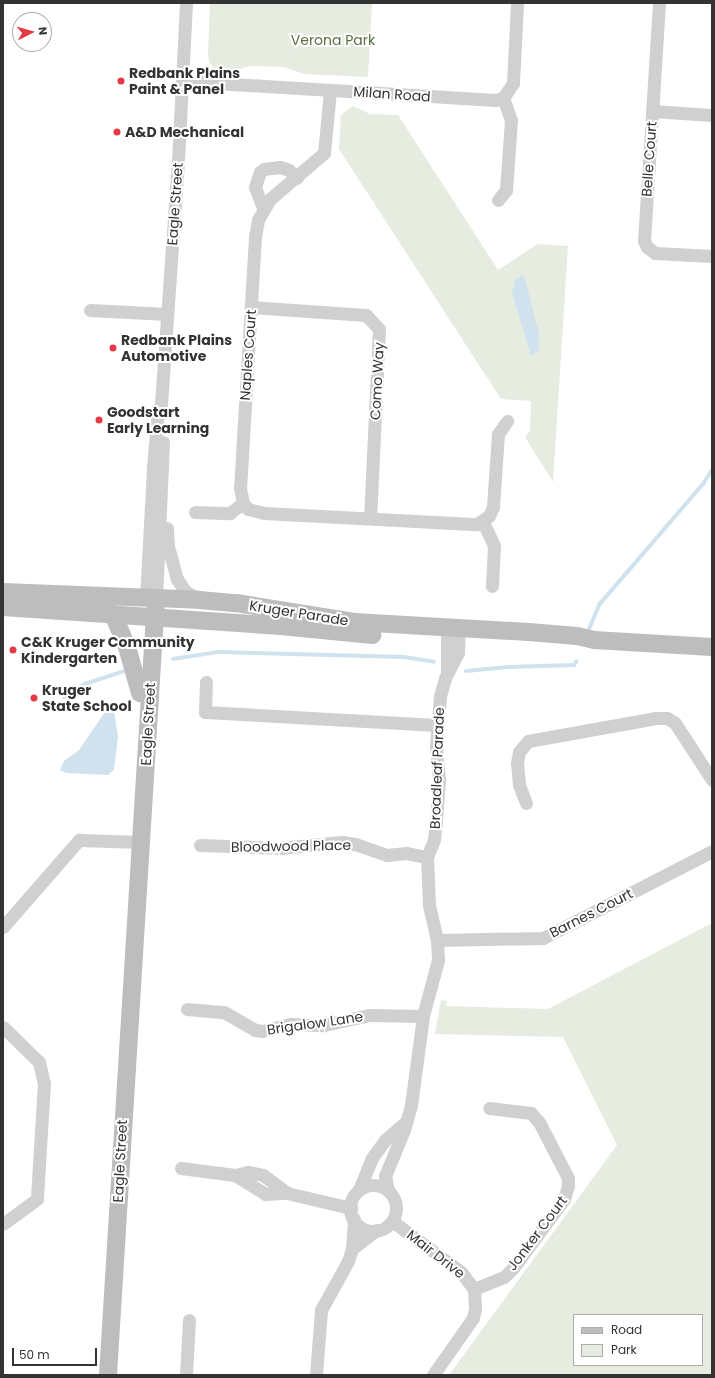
<!DOCTYPE html>
<style>
body{margin:0}
#map{position:relative;width:715px;height:1378px;overflow:hidden;background:#fff;font-family:Poppins,sans-serif}
div>[style]{position:absolute}
[style*='--x']{left:calc(var(--x)*1px);top:calc(var(--y)*1px);width:calc(var(--w)*1px);rotate:calc(var(--a)*1deg)}
.green>*{inset:0;background:#e6ecdf}
.water>*{inset:0;background:#cfe2ee}
.stream>*{height:3.5px;margin:-1.75px;padding:0 1.75px;transform-origin:1.75px;border-radius:1.75px;background:#cfe2ee}
.street>*{height:13px;margin:-6.5px;padding:0 6.5px;transform-origin:6.5px;border-radius:6.5px;background:#d0d0d0}
.street>.ring{margin:-6.5px;padding:0;box-sizing:content-box;background:none;border:13px solid #d0d0d0;border-radius:50%}
.secondary>*{height:18px;margin:-9px;padding:0 9px;transform-origin:9px;border-radius:9px;background:#bdbdbd}
.dots>*{width:11px;height:11px;translate:-50% -50%;box-sizing:border-box;border:2px solid #fff;border-radius:50%}
span{translate:-50% -50%;white-space:nowrap;text-align:center;line-height:1.15;-webkit-text-stroke:4px #fff;paint-order:stroke}
.park-label{font-size:14px;color:#56703f}
.poi-label{font-size:14px;color:#333;font-weight:700}
.left{translate:0 -50%;text-align:left}
.street-label{font-size:14px;color:#333}
.frame{position:absolute;inset:0;border:4px solid #333;pointer-events:none}
.legend{position:absolute;left:573px;top:1314px;width:130px;height:52px;box-sizing:border-box;background:#fff;border:1px solid #adadad;margin:0;padding:5px 7px;list-style:none;font-size:12px;color:#333}
.legend li{display:flex;align-items:center;gap:8px;height:20px}
.legend b{width:20px;border:1px solid #adadad}
.north{position:absolute;left:12px;top:12px;width:40px;height:40px;box-sizing:border-box;background:#fff;border:1px solid #adadad;border-radius:50%;rotate:84deg;font-size:11px;font-weight:700;line-height:16px;text-align:center;color:#333}
.north::after{content:'';display:block;margin:auto;width:14px;height:18px;background:#e63946;clip-path:polygon(50% 0,100% 100%,50% 72%,0 100%)}
.scale{position:absolute;left:12px;top:1348px;width:85px;height:18px;box-sizing:border-box;border:2px solid #333;border-top:0;padding-left:5px;font-size:12px;line-height:14px;white-space:nowrap;color:#333;-webkit-text-stroke:3px #fff;paint-order:stroke}
</style>
<div id="map">
<div class="green">
<i style="clip-path:polygon(210px 3px,372px 3px,368px 77px,304px 74px,284px 67px,250px 66px,236px 70px,214px 68px,209px 62px,208px 53px)"></i>
<i style="clip-path:polygon(353px 106px,370px 114px,398px 115px,498px 270px,538px 244px,568px 246px,553px 482px,525px 437px,530px 431px,531px 401px,501px 399px,339px 149px,341px 115px)"></i>
<i style="clip-path:polygon(evenodd,712px 923px,712px 1375px,449px 1375px,617px 1145px,563px 1037px,435px 1034px,441px 1000px,447px 1001px,446px 1006px,548px 1009px,712px 923px,574px 1315px,702px 1315px,702px 1365px,574px 1365px,574px 1315px)"></i>
</div>
<div class="water">
<i style="clip-path:polygon(522px 275px,524px 276px,539px 333px,539px 350px,531px 356px,512px 293px,515px 280px)"></i>
<i style="clip-path:polygon(107px 709px,114px 711px,118px 737px,114px 770px,108px 775px,66px 773px,60px 770px,64px 761px,79px 750px)"></i>
</div>
<div class="stream">
<i style="--x:589;--y:629;--w:26;--a:-67"></i>
<i style="--x:599;--y:605;--w:160;--a:-49.3"></i>
<i style="--x:703;--y:484;--w:17;--a:-57"></i>
<i style="--x:173;--y:659;--w:46;--a:-8.8"></i>
<i style="--x:218;--y:652;--w:186;--a:1.5"></i>
<i style="--x:404;--y:657;--w:30;--a:9"></i>
<i style="--x:466;--y:671;--w:42;--a:-5.4"></i>
<i style="--x:508;--y:667;--w:66;--a:-1.7"></i>
<i style="--x:574;--y:665;--w:4;--a:-56"></i>
<i style="--x:64;--y:697;--w:25;--a:-32"></i>
<i style="--x:85;--y:684;--w:40;--a:-18"></i>
</div>
<div class="street">
<i style="--x:659;--y:3;--w:238;--a:93.6"></i>
<i style="--x:644;--y:241;--w:7;--a:63"></i>
<i style="--x:647;--y:247;--w:10;--a:37"></i>
<i style="--x:655;--y:253;--w:57;--a:3"></i>
<i style="--x:183;--y:81;--w:313;--a:3.5"></i>
<i style="--x:495;--y:100;--w:8;--a:-14"></i>
<i style="--x:503;--y:98;--w:18;--a:-56"></i>
<i style="--x:513;--y:83;--w:80;--a:-87.1"></i>
<i style="--x:330;--y:91;--w:62;--a:95.5"></i>
<i style="--x:324;--y:153;--w:71;--a:139.6"></i>
<i style="--x:270;--y:199;--w:24;--a:120"></i>
<i style="--x:258;--y:220;--w:17;--a:100"></i>
<i style="--x:255;--y:237;--w:251;--a:93.4"></i>
<i style="--x:240;--y:488;--w:15;--a:79"></i>
<i style="--x:243;--y:503;--w:8;--a:50"></i>
<i style="--x:248;--y:509;--w:16;--a:14"></i>
<i style="--x:264;--y:513;--w:213;--a:3"></i>
<i style="--x:477;--y:524;--w:14;--a:-34"></i>
<i style="--x:489;--y:516;--w:10;--a:-66"></i>
<i style="--x:493;--y:507;--w:73;--a:-86.1"></i>
<i style="--x:498;--y:434;--w:16;--a:-55"></i>
<i style="--x:652;--y:111;--w:60;--a:3.8"></i>
<i style="--x:498;--y:200;--w:13;--a:-51"></i>
<i style="--x:506;--y:190;--w:70;--a:-85.9"></i>
<i style="--x:511;--y:120;--w:23;--a:-110"></i>
<i style="--x:263;--y:208;--w:22;--a:-111"></i>
<i style="--x:255;--y:187;--w:16;--a:-72"></i>
<i style="--x:260;--y:172;--w:5;--a:-37"></i>
<i style="--x:264;--y:169;--w:16;--a:-7"></i>
<i style="--x:280;--y:167;--w:9;--a:18"></i>
<i style="--x:289;--y:170;--w:11;--a:45"></i>
<i style="--x:251;--y:307;--w:115;--a:4"></i>
<i style="--x:366;--y:315;--w:19;--a:47"></i>
<i style="--x:379;--y:329;--w:189;--a:92.7"></i>
<i style="--x:90;--y:310;--w:77;--a:3"></i>
<i style="--x:195;--y:512;--w:35;--a:2"></i>
<i style="--x:230;--y:513;--w:16;--a:-38"></i>
<i style="--x:483;--y:522;--w:26;--a:65"></i>
<i style="--x:494;--y:546;--w:40;--a:92.9"></i>
<i style="--x:167;--y:528;--w:18;--a:87"></i>
<i style="--x:168;--y:546;--w:34;--a:75"></i>
<i style="--x:177;--y:579;--w:14;--a:56"></i>
<i style="--x:185;--y:591;--w:15;--a:32"></i>
<i style="--x:146;--y:598;--w:131;--a:-86.9"></i>
<i style="--x:153;--y:467;--w:46;--a:-85"></i>
<i style="--x:157;--y:421;--w:17;--a:-77"></i>
<i style="--x:161;--y:404;--w:244;--a:-86"></i>
<i style="--x:178;--y:161;--w:158;--a:-87.1"></i>
<i style="--x:156;--y:598;--w:156;--a:-87.4"></i>
<i style="--x:447;--y:673;--w:46;--a:-90"></i>
<i style="--x:206;--y:682;--w:30;--a:92"></i>
<i style="--x:205;--y:712;--w:232;--a:3.2"></i>
<i style="--x:526;--y:803;--w:19;--a:-111"></i>
<i style="--x:519;--y:785;--w:22;--a:-95"></i>
<i style="--x:517;--y:763;--w:11;--a:-80"></i>
<i style="--x:519;--y:752;--w:14;--a:-51"></i>
<i style="--x:528;--y:741;--w:130;--a:-10.2"></i>
<i style="--x:656;--y:718;--w:11;--a:0"></i>
<i style="--x:667;--y:718;--w:9;--a:32"></i>
<i style="--x:675;--y:723;--w:68;--a:57"></i>
<i style="--x:200;--y:845;--w:80;--a:2.1"></i>
<i style="--x:280;--y:848;--w:62;--a:-5.5"></i>
<i style="--x:342;--y:842;--w:13;--a:9"></i>
<i style="--x:355;--y:844;--w:34;--a:19"></i>
<i style="--x:387;--y:855;--w:19;--a:-6"></i>
<i style="--x:406;--y:853;--w:21;--a:11"></i>
<i style="--x:3;--y:927;--w:116;--a:-48.9"></i>
<i style="--x:79;--y:840;--w:62;--a:1.8"></i>
<i style="--x:437;--y:940;--w:106;--a:-1.1"></i>
<i style="--x:543;--y:938;--w:190;--a:-27.2"></i>
<i style="--x:187;--y:1009;--w:37;--a:5"></i>
<i style="--x:224;--y:1012;--w:36;--a:30"></i>
<i style="--x:255;--y:1030;--w:7;--a:8"></i>
<i style="--x:262;--y:1031;--w:30;--a:-14"></i>
<i style="--x:291;--y:1024;--w:33;--a:2"></i>
<i style="--x:324;--y:1025;--w:46;--a:-12.5"></i>
<i style="--x:369;--y:1015;--w:54;--a:1.1"></i>
<i style="--x:3;--y:1027;--w:50;--a:44.2"></i>
<i style="--x:39;--y:1062;--w:22;--a:77"></i>
<i style="--x:44;--y:1083;--w:116;--a:93.5"></i>
<i style="--x:37;--y:1199;--w:42;--a:143.7"></i>
<i style="--x:181;--y:1168;--w:54;--a:7.4"></i>
<i style="--x:235;--y:1175;--w:13;--a:-13"></i>
<i style="--x:248;--y:1172;--w:15;--a:11"></i>
<i style="--x:263;--y:1175;--w:30;--a:37"></i>
<i style="--x:235;--y:1175;--w:36;--a:32"></i>
<i style="--x:265;--y:1194;--w:22;--a:-3"></i>
<i style="--x:287;--y:1193;--w:66;--a:13.2"></i>
<i class="ring" style="left:350px;top:1185px;width:33px;height:33px"></i>
<i style="--x:359;--y:1190;--w:35;--a:-68"></i>
<i style="--x:372;--y:1158;--w:22;--a:-54"></i>
<i style="--x:385;--y:1140;--w:28;--a:-41"></i>
<i style="--x:388;--y:1191;--w:15;--a:-101"></i>
<i style="--x:385;--y:1176;--w:50;--a:-67.6"></i>
<i style="--x:404;--y:1130;--w:26;--a:-74"></i>
<i style="--x:411;--y:1105;--w:90;--a:-82.3"></i>
<i style="--x:423;--y:1016;--w:58;--a:-75"></i>
<i style="--x:438;--y:960;--w:20;--a:-93"></i>
<i style="--x:437;--y:940;--w:36;--a:-103"></i>
<i style="--x:429;--y:905;--w:48;--a:-92.4"></i>
<i style="--x:427;--y:857;--w:18;--a:-68"></i>
<i style="--x:434;--y:840;--w:19;--a:-84"></i>
<i style="--x:436;--y:821;--w:41;--a:-85.8"></i>
<i style="--x:439;--y:780;--w:33;--a:-95"></i>
<i style="--x:436;--y:747;--w:51;--a:-85.5"></i>
<i style="--x:440;--y:696;--w:19;--a:-74"></i>
<i style="--x:445;--y:678;--w:28;--a:-63"></i>
<i style="--x:458;--y:653;--w:25;--a:-88"></i>
<i style="--x:392;--y:1221;--w:86;--a:36.5"></i>
<i style="--x:461;--y:1272;--w:21;--a:53"></i>
<i style="--x:474;--y:1289;--w:20;--a:87"></i>
<i style="--x:475;--y:1309;--w:9;--a:103"></i>
<i style="--x:473;--y:1318;--w:70;--a:125.1"></i>
<i style="--x:352;--y:1249;--w:31;--a:-38"></i>
<i style="--x:474;--y:1289;--w:32;--a:-22"></i>
<i style="--x:504;--y:1277;--w:13;--a:-45"></i>
<i style="--x:513;--y:1268;--w:86;--a:-53.5"></i>
<i style="--x:564;--y:1199;--w:14;--a:-73"></i>
<i style="--x:568;--y:1186;--w:8;--a:-90"></i>
<i style="--x:568;--y:1178;--w:63;--a:-117.4"></i>
<i style="--x:539;--y:1122;--w:12;--a:-132"></i>
<i style="--x:531;--y:1113;--w:42;--a:-173.2"></i>
<i style="--x:186;--y:1375;--w:55;--a:-86.9"></i>
<i style="--x:316;--y:1375;--w:65;--a:-85.6"></i>
<i style="--x:321;--y:1310;--w:56;--a:-61.1"></i>
<i style="--x:348;--y:1261;--w:13;--a:-72"></i>
<i style="--x:352;--y:1249;--w:30;--a:-86"></i>
</div>
<div class="secondary">
<i style="--x:3;--y:592;--w:196;--a:2.3"></i>
<i style="--x:199;--y:600;--w:37;--a:5"></i>
<i style="--x:236;--y:603;--w:121;--a:9.1"></i>
<i style="--x:355;--y:622;--w:174;--a:3.3"></i>
<i style="--x:529;--y:632;--w:48;--a:4.8"></i>
<i style="--x:577;--y:636;--w:17;--a:13"></i>
<i style="--x:594;--y:640;--w:118;--a:3.4"></i>
<i style="--x:3;--y:607;--w:279;--a:3.9"></i>
<i style="--x:281;--y:626;--w:92;--a:5.6"></i>
<i style="--x:113;--y:614;--w:36;--a:67"></i>
<i style="--x:127;--y:647;--w:48;--a:74.2"></i>
<i style="--x:108;--y:1375;--w:778;--a:-86.46"></i>
</div>
<div class="dots">
<i style="left:121px;top:81px;background:#e63946"></i>
<i style="left:117px;top:132px;background:#e63946"></i>
<i style="left:113px;top:348px;background:#e63946"></i>
<i style="left:99px;top:420px;background:#e63946"></i>
<i style="left:13px;top:650px;background:#e63946"></i>
<i style="left:34px;top:698px;background:#e63946"></i>
</div>
<div class="park-label">
<span style="left:333px;top:40px">Verona Park</span>
</div>
<div class="poi-label">
<span class="left" style="left:129px;top:81px">Redbank Plains<br>Paint &amp; Panel</span>
<span class="left" style="left:125px;top:132px">A&amp;D Mechanical</span>
<span class="left" style="left:121px;top:348px">Redbank Plains<br>Automotive</span>
<span class="left" style="left:107px;top:420px">Goodstart<br>Early Learning</span>
<span class="left" style="left:21px;top:650px">C&amp;K Kruger Community<br>Kindergarten</span>
<span class="left" style="left:42px;top:698px">Kruger<br>State School</span>
</div>
<div class="street-label">
<span style="left:392px;top:94px;rotate:4deg">Milan Road</span>
<span style="left:649px;top:159px;rotate:-86deg">Belle Court</span>
<span style="left:175px;top:204px;rotate:-86deg">Eagle Street</span>
<span style="left:248px;top:355px;rotate:-86deg">Naples Court</span>
<span style="left:377px;top:381px;rotate:-87deg">Como Way</span>
<span style="left:299px;top:613px;rotate:9deg">Kruger Parade</span>
<span style="left:148px;top:724px;rotate:-87deg">Eagle Street</span>
<span style="left:437px;top:768px;rotate:-88deg">Broadleaf Parade</span>
<span style="left:291px;top:846px;rotate:-1deg">Bloodwood Place</span>
<span style="left:591px;top:913px;rotate:-27deg">Barnes Court</span>
<span style="left:315px;top:1023px;rotate:-8deg">Brigalow Lane</span>
<span style="left:120px;top:1161px;rotate:-87deg">Eagle Street</span>
<span style="left:537px;top:1233px;rotate:-53deg">Jonker Court</span>
<span style="left:436px;top:1254px;rotate:38deg">Mair Drive</span>
</div>
<div class="frame"></div>
<ul class="legend">
<li><b style="height:5px;background:#bdbdbd"></b>Road</li>
<li><b style="height:11px;background:#e6ecdf"></b>Park</li>
</ul>
<div class="north">N</div>
<div class="scale">50 m</div>
</div>
